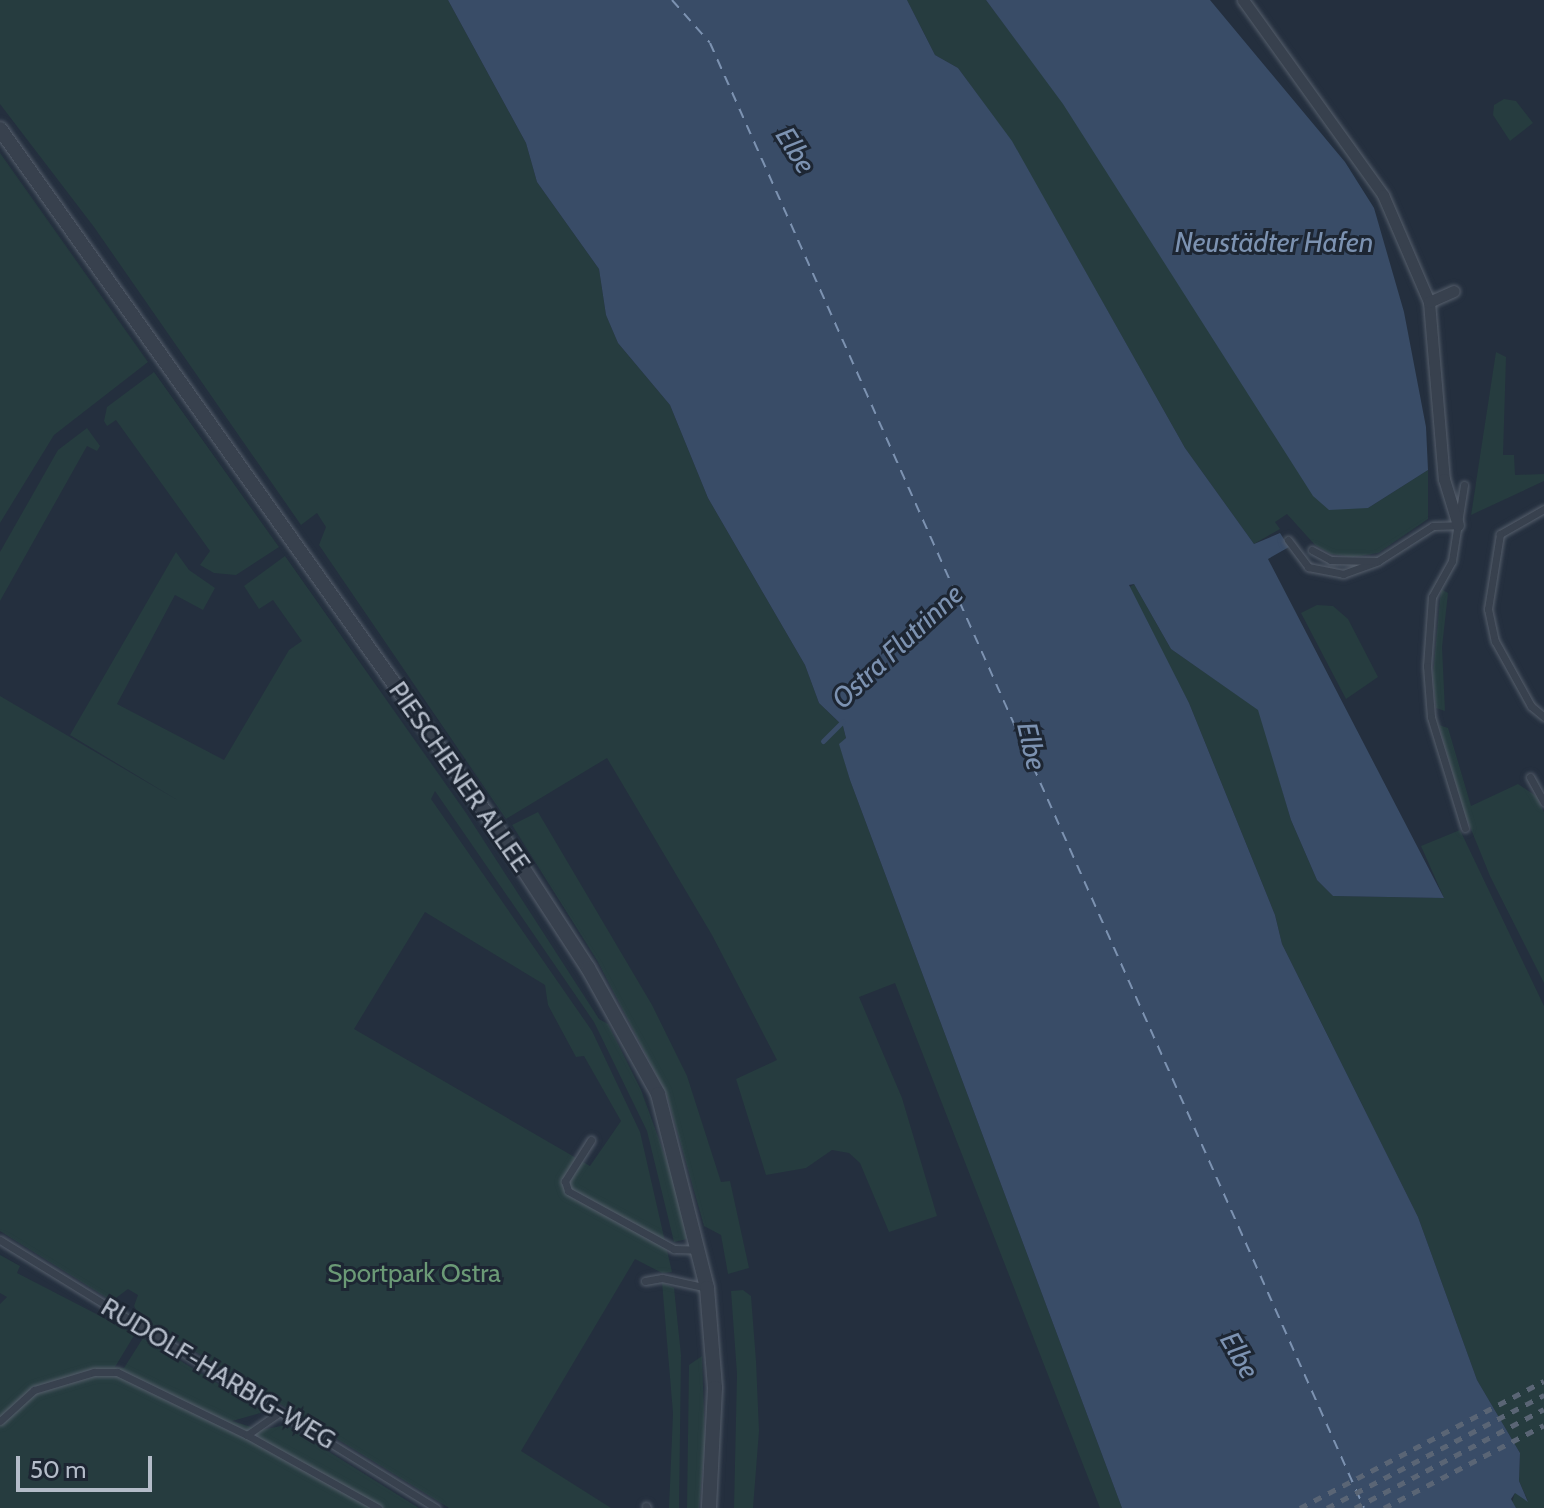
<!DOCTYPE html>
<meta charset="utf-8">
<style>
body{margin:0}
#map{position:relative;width:1544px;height:1508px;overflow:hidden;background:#242f3e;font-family:Cabin,sans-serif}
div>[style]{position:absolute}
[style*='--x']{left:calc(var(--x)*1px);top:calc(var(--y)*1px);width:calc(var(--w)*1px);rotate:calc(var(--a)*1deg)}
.green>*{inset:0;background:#263c3f}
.water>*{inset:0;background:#394c67}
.stream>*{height:5px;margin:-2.5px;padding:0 2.5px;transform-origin:2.5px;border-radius:2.5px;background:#394c67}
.ferry>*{height:2px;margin-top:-1px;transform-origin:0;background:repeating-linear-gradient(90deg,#7c92b1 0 10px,transparent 0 18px)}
.roads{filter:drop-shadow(0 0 2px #565f6c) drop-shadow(0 0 2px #565f6c)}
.service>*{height:7px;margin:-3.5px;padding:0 3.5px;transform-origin:3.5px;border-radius:3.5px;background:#38414e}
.pedestrian>*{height:11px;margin:-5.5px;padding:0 5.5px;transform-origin:5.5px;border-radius:5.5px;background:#38414e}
.minor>*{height:14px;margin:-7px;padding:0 7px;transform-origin:7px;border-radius:7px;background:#38414e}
.rail>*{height:5px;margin-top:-2.5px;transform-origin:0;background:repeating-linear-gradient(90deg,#5a6575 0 8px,transparent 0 16px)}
span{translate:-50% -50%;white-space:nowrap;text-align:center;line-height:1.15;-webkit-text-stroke:6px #1d2633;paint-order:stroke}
.street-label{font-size:26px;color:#b4bcc9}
.park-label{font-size:26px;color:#6b9a76}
.water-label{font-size:28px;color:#7c92b1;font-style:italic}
.scale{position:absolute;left:16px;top:1456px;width:136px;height:36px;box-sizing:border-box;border:4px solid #b4bcc9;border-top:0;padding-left:10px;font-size:24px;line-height:28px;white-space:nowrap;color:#b4bcc9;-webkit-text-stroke:6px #1d2633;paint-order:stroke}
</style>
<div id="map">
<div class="green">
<i style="clip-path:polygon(0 0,448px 0,526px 143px,537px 182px,599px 269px,606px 315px,618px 343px,670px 405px,708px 498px,805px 665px,819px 703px,843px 726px,846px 738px,840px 744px,850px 780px,1122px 1508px,1100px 1508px,895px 983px,859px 997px,902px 1098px,937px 1216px,889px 1232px,860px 1163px,849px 1153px,832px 1150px,806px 1168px,766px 1175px,736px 1079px,777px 1060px,712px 935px,607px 758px,506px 819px,319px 545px,326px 527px,317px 513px,301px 525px,94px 227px,0 104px)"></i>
<i style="clip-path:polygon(907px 0,986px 0,1368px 508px,1428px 470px,1428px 519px,1378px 553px,1353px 557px,1331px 554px,1315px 545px,1287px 514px,1275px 522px,1280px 529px,1254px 544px,1185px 448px,1012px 142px,958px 68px,935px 55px)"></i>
<i style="clip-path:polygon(1504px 99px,1516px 101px,1533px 123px,1510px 141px,1493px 115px,1494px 105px)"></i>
<i style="clip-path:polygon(0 153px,148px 362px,54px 435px,0 523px)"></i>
<i style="clip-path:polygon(1496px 352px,1506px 357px,1503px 455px,1514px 455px,1515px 475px,1544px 474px,1544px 481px,1471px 515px)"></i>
<i style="clip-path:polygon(154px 372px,279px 547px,236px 575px,214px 573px,200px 565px,210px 551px,116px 420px,107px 426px,104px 421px,107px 407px)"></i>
<i style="clip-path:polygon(87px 428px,100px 446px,97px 451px,87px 446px,0 601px,0 552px,58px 450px)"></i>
<i style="clip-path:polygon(evenodd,176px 552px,189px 570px,215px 588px,203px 610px,175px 595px,117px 704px,224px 760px,289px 650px,302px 641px,273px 600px,259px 609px,244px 586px,285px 556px,466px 813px,599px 1019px,608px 1024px,641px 1090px,672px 1175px,687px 1239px,674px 1242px,647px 1131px,594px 1022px,435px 791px,431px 799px,592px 1031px,640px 1132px,672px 1272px,662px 1273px,635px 1259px,521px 1451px,611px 1508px,449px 1508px,141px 1318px,134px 1306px,138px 1295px,128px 1289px,112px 1301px,0 1231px,0 696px,179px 801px,70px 735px,176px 552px,425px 912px,545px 985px,548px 1005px,576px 1057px,584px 1056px,621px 1121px,590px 1166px,354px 1029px,425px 912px)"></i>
<i style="clip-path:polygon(1134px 584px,1171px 649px,1259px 710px,1291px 820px,1317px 880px,1333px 896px,1444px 898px,1421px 846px,1460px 830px,1544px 1006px,1544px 1508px,1516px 1508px,1512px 1503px,1515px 1492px,1528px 1501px,1519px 1481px,1520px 1453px,1477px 1380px,1418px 1217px,1282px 944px,1275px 915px,1189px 703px,1127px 589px)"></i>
<i style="clip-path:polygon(1441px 589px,1448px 593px,1442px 647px,1445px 711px,1436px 708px,1433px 675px)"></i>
<i style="clip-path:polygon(1317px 605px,1333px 606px,1348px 619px,1378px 677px,1346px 699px,1301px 613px)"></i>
<i style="clip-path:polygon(1439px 725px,1448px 728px,1471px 806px,1518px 784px,1536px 796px,1544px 812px,1544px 983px,1490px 876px,1464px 812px)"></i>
<i style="clip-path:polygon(538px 812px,652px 1005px,687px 1076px,721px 1182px,730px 1181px,749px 1268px,728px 1274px,721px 1235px,704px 1226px,667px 1095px,598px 962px,512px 825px)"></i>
<i style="clip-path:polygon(0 1255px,20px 1266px,17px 1273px,135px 1334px,115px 1367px,124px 1368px,143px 1338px,264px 1412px,232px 1421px,261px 1430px,286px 1425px,419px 1508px,0 1508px,0 1304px,7px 1297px,0 1293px)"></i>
<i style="clip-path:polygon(662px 1282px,674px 1288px,681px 1355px,679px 1508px,669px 1508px,673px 1413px)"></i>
<i style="clip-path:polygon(743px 1290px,751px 1296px,756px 1361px,759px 1431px,753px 1508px,734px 1508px,737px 1374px,731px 1291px)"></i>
<i style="clip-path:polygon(702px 1356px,705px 1443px,699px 1508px,687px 1508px,689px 1365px)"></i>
</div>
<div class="water">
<i style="clip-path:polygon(448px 0,907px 0,935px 55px,958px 68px,1012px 141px,1185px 448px,1254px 544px,1280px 533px,1289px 547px,1268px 559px,1444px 898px,1333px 896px,1317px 880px,1291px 820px,1258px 710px,1171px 649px,1134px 584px,1129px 585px,1189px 703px,1275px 915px,1282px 944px,1418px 1217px,1477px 1380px,1520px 1453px,1519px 1481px,1528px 1502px,1515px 1493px,1511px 1499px,1516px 1508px,1122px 1508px,850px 780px,839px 744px,846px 738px,843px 726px,819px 703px,805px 665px,708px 498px,670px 405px,618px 343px,606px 315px,599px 269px,537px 182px,526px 143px)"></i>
<i style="clip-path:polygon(986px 0,1210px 0,1345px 162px,1374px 208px,1404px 312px,1426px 427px,1428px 470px,1368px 508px,1329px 510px,1313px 496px,1063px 104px)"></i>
</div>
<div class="stream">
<i style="--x:823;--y:741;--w:28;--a:-45"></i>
</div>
<div class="ferry">
<i style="--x:672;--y:0;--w:57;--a:48.5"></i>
<i style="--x:710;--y:43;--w:1604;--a:65.94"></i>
</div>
<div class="roads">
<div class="service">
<i style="--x:1464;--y:485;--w:77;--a:99"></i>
<i style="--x:1452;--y:561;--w:41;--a:119.1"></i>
<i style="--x:1432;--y:597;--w:69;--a:94.1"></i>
<i style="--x:1427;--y:666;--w:51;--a:85.5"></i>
<i style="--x:1431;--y:717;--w:116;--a:73"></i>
<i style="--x:1544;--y:509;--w:51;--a:150.4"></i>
<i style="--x:1500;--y:534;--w:76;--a:99.1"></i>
<i style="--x:1488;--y:609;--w:33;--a:78"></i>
<i style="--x:1495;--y:641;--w:74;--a:61"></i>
<i style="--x:1531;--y:706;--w:17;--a:40"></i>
<i style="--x:1288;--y:540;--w:34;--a:53"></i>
<i style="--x:1308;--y:567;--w:36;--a:11"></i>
<i style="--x:1343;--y:574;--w:37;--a:-20"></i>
<i style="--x:1378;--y:561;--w:65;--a:-32.5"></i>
<i style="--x:1433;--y:526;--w:25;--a:-2"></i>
<i style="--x:1312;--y:550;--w:21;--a:28"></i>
<i style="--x:1331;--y:560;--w:45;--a:1.3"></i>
<i style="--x:1530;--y:777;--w:29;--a:61"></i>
<i style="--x:591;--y:1140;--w:49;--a:122.4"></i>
<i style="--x:565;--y:1181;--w:10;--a:73"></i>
<i style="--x:568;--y:1191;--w:121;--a:28.7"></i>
<i style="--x:674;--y:1249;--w:24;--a:2"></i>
<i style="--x:0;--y:1240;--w:512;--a:31.58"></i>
<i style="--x:645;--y:1281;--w:17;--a:-10"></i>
<i style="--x:662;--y:1278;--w:46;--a:12.5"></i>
<i style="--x:0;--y:1421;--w:46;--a:-42.4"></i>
<i style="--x:34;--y:1390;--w:63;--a:-16.7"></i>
<i style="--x:94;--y:1372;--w:23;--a:0"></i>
<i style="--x:117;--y:1372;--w:144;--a:25.9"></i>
<i style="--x:247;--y:1435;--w:40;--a:-34.9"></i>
<i style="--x:247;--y:1435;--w:150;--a:29.1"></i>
<i style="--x:646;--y:1506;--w:2;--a:63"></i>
</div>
<div class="pedestrian">
<i style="--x:1243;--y:0;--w:240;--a:54.3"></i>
<i style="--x:1383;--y:195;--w:116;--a:66.7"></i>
<i style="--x:1429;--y:302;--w:178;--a:85.2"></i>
<i style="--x:1444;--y:479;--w:48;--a:73.1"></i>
<i style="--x:1429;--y:302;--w:27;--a:-24"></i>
</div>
<div class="minor">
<i style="--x:0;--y:129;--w:860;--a:54.61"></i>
<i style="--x:498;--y:830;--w:165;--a:56.9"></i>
<i style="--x:588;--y:968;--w:144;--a:60.9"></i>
<i style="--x:658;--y:1094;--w:200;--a:75.8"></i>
<i style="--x:707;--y:1288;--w:100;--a:85.4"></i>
<i style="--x:715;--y:1388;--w:120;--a:92.9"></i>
</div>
</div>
<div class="rail">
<i style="--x:1300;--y:1508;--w:275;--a:-27.5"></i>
<i style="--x:1327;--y:1508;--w:245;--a:-27.5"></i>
<i style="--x:1355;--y:1508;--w:213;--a:-27.6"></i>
<i style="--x:1384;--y:1508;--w:180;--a:-27.4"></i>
</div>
<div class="street-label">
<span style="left:459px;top:777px;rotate:55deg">PIESCHENER ALLEE</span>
<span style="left:218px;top:1374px;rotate:31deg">RUDOLF-HARBIG-WEG</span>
</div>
<div class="park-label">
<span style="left:414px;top:1274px">Sportpark Ostra</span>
</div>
<div class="water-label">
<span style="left:796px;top:150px;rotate:58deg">Elbe</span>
<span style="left:1274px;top:242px">Neustädter Hafen</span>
<span style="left:897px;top:646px;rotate:-43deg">Ostra Flutrinne</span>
<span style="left:1032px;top:746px;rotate:77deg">Elbe</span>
<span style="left:1240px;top:1355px;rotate:60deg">Elbe</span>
</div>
<div class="scale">50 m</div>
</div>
